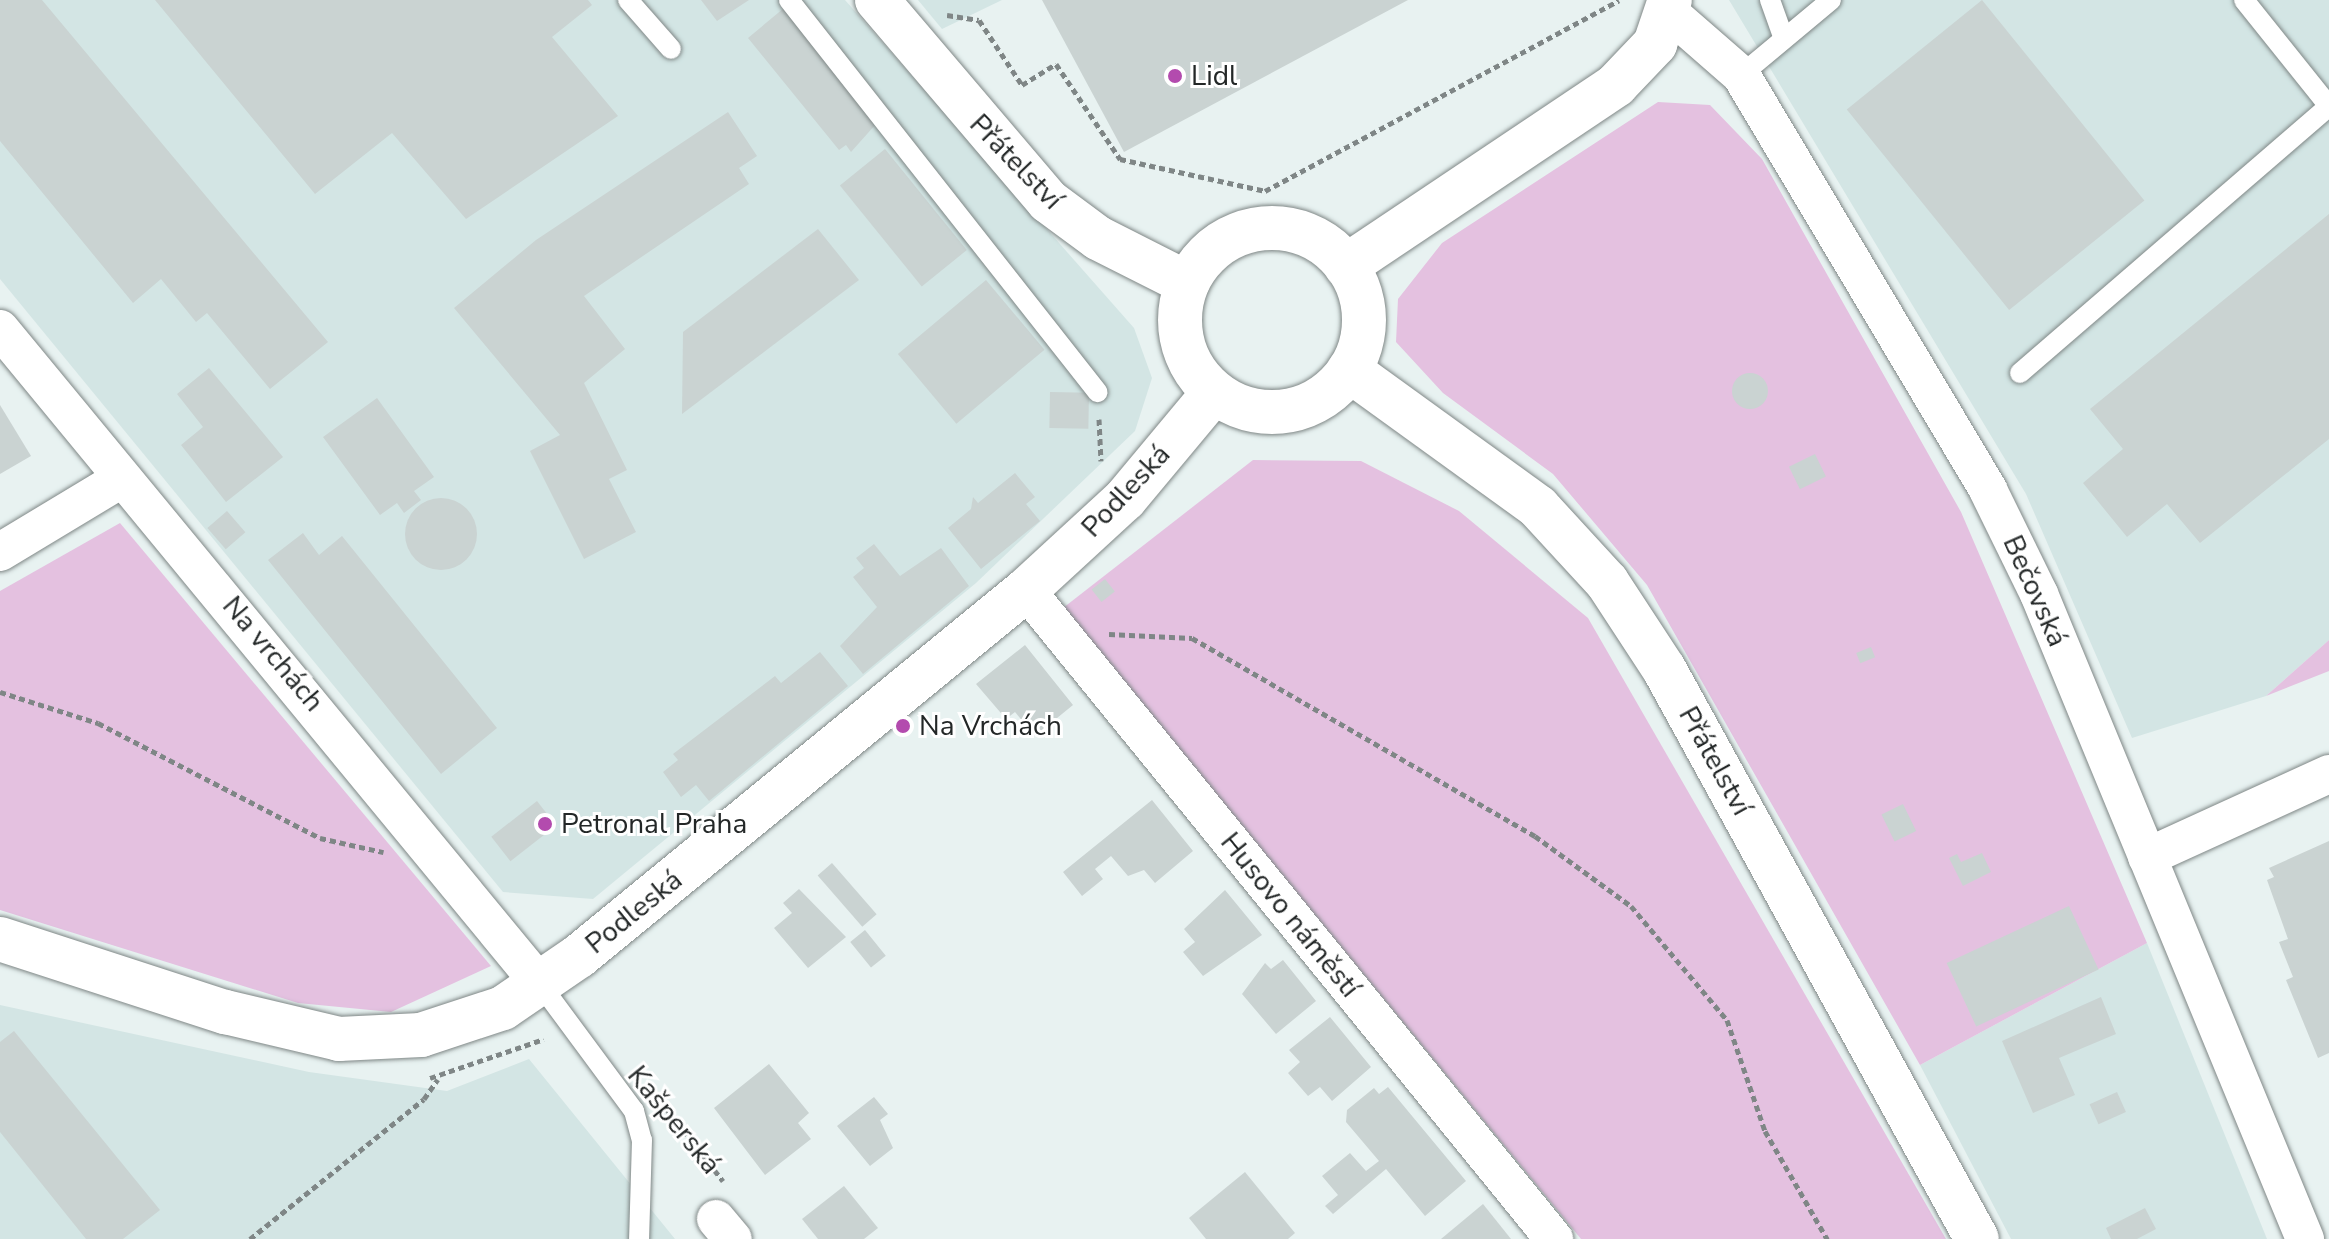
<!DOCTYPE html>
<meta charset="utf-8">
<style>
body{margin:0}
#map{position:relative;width:2329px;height:1239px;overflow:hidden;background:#e8f2f1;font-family:"Nunito Sans",sans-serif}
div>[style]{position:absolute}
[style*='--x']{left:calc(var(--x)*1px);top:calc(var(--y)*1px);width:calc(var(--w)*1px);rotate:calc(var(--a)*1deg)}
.built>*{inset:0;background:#d3e5e4}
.green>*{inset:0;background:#e4c1e0}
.building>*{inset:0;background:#cad3d2;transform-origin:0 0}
.round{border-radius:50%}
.path>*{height:5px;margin-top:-2.5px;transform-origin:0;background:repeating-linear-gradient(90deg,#7f8686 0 6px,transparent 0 10px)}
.roads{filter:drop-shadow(0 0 2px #7f8786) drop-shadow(0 0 2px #7f8786)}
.service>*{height:20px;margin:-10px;padding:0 10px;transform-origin:10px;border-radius:10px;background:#fff}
.minor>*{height:38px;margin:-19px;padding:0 19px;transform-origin:19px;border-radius:19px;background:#fff}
.tertiary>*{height:44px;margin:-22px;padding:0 22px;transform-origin:22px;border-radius:22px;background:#fff}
.secondary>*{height:44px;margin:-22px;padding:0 22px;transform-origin:22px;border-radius:22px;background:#fff}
.secondary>.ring{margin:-22px;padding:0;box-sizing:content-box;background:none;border:44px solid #fff;border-radius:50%}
.dots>*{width:22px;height:22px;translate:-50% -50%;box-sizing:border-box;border:4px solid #fff;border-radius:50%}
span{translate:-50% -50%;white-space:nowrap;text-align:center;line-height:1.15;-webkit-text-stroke:6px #fff;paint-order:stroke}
.poi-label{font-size:28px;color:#232727}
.left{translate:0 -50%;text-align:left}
.street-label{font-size:28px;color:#232727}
</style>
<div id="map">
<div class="built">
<i style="clip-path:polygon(0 0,845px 0,1134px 328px,1152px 378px,1135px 431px,976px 583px,593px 899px,503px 892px,0 279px)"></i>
<i style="clip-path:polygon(918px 0,1002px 0,942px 29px)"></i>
<i style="clip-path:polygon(1729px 0,2329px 0,2329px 640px,2266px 696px,2132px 738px,2026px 494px)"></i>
<i style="clip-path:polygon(2147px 943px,2267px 1239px,2011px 1239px,1920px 1065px)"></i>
<i style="clip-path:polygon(0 1005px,309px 1072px,447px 1091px,529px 1059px,675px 1239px,0 1239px)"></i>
</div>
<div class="green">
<i style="clip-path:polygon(1658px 102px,1710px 105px,1762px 159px,1961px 512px,2147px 943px,1920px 1065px,1647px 585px,1553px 474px,1443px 393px,1396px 342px,1398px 299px,1442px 243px)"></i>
<i style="clip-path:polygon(1253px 460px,1361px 461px,1459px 511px,1588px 618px,1946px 1239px,1581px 1239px,1063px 608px)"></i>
<i style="clip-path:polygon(120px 523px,491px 966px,391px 1012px,298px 1003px,0 910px,0 591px)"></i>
<i style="clip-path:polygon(2329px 640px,2329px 671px,2266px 696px)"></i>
</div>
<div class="building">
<i style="clip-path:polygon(0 0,42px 0,328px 342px,270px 389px,207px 313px,196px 322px,161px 279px,133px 303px,0 141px)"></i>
<i style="clip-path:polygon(155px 0,588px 0,592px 5px,552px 37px,618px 116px,466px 219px,392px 133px,315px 194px)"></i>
<i style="clip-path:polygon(701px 0,749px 0,717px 21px)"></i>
<i style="clip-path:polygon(1042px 0,1408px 0,1124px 152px)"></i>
<i style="left:1982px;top:0;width:258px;height:174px;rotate:51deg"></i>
<i style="clip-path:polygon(784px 8px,876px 124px,851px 152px,846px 145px,839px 150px,748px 38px)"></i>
<i style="clip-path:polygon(728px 112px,757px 156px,739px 168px,749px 184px,584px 296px,625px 349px,584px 383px,627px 470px,609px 479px,636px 532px,584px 559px,530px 451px,560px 435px,454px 308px,536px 240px)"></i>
<i style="left:885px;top:149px;width:130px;height:58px;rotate:51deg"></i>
<i style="clip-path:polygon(2329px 214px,2329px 439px,2200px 543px,2167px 504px,2127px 537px,2083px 483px,2123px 449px,2090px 409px)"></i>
<i style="clip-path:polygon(818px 229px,859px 280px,682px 414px,683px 332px)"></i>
<i style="left:986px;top:280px;width:91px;height:115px;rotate:50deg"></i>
<i style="clip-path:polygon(209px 368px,283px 457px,226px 502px,181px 445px,203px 427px,177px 394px)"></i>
<i class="round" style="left:1732px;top:373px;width:36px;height:36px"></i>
<i style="left:1050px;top:392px;width:39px;height:36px;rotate:1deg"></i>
<i style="clip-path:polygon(377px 398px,434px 477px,414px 491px,421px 500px,404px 513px,397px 503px,380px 515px,323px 437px)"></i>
<i style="clip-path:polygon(0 405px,31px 456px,0 474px)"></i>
<i style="left:1815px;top:454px;width:25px;height:29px;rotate:64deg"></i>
<i style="clip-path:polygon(1015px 473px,1035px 497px,1026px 504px,1040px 521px,981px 569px,948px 528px,971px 509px,973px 497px,978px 503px)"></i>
<i class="round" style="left:405px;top:498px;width:72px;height:72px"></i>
<i style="left:227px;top:511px;width:28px;height:26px;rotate:49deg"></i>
<i style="clip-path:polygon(303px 533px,319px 555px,342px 536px,497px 728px,441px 774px,268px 560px)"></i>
<i style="clip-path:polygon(874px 544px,900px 576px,941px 548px,969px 586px,863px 674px,840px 646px,877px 607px,853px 577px,864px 568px,856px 558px)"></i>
<i style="left:1105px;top:579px;width:16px;height:17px;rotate:52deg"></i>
<i style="clip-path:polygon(1025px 645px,1073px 705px,1035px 736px,1015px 712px,1006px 719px,976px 684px)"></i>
<i style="left:1871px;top:647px;width:11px;height:16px;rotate:68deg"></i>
<i style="clip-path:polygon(820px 652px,848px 686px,709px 801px,696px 785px,681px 797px,663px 772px,678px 760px,673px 754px,775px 676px,781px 683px)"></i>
<i style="clip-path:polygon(1152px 800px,1193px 851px,1155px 883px,1144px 870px,1128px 876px,1111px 856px,1095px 869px,1103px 879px,1082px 896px,1063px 872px)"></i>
<i style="left:537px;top:801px;width:31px;height:58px;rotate:52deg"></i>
<i style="left:1903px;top:804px;width:30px;height:24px;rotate:64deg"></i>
<i style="clip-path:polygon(2329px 841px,2329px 1053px,2318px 1058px,2286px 980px,2293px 977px,2279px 942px,2288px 939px,2267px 880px,2274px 877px,2269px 868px)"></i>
<i style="clip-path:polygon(1982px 853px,1991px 872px,1963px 886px,1949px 858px,1957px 854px,1961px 862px)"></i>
<i style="left:832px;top:863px;width:68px;height:19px;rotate:49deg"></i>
<i style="clip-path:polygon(799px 889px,846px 937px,808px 968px,774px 928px,792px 913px,783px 903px)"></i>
<i style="clip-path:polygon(1225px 890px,1262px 935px,1203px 976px,1183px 952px,1195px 942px,1184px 929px)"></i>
<i style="left:2069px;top:906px;width:70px;height:135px;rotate:65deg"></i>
<i style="left:865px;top:930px;width:33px;height:19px;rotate:51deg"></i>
<i style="clip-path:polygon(1283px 960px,1316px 1001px,1276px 1034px,1242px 994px,1265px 963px,1271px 969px)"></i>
<i style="clip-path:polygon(2101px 997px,2116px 1034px,2059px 1058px,2075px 1095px,2033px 1113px,2002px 1041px)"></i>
<i style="clip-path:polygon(1330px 1017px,1371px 1067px,1332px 1101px,1320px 1087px,1308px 1096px,1288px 1073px,1300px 1062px,1289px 1050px)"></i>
<i style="clip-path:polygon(14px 1031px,160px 1210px,123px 1239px,86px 1239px,0 1132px,0 1042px)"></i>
<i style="clip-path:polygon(769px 1064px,809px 1113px,798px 1123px,811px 1139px,765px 1175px,714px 1108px)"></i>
<i style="clip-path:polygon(1388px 1087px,1466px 1181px,1425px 1216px,1386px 1169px,1333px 1214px,1325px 1206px,1338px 1195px,1322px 1176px,1350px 1153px,1366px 1171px,1379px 1161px,1346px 1122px,1347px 1110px,1374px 1088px,1379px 1094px)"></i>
<i style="left:2117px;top:1092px;width:22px;height:30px;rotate:66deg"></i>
<i style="clip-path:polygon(874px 1097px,888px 1114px,880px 1120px,893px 1148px,870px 1166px,837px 1126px)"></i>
<i style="clip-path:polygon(1245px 1172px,1295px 1233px,1288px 1239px,1206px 1239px,1189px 1218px)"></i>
<i style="clip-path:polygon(844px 1186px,878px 1228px,864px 1239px,818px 1239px,802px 1219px)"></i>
<i style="clip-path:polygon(1483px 1204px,1511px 1239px,1441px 1239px)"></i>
<i style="clip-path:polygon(2145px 1208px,2156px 1229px,2137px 1239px,2111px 1239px,2106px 1228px)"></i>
</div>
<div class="path">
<i style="--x:947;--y:15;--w:32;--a:9"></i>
<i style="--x:979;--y:20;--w:78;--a:56.5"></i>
<i style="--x:1022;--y:85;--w:40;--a:-32"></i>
<i style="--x:1056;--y:64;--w:115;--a:56"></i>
<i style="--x:1120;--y:159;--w:148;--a:12.4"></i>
<i style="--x:1265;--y:191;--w:402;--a:-28.3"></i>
<i style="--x:1099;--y:419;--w:42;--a:87.3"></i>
<i style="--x:1109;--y:634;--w:83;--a:2.8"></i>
<i style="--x:1192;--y:638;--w:396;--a:30"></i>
<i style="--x:1535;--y:836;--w:119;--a:36.1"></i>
<i style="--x:1631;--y:906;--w:149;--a:49.9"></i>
<i style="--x:1727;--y:1020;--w:117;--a:71.1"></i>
<i style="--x:1765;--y:1131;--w:125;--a:60.1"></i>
<i style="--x:0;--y:692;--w:103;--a:17.6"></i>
<i style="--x:98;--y:723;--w:250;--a:27.4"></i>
<i style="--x:320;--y:838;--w:65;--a:12.5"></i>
<i style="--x:430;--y:1078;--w:120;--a:-18.9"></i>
<i style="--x:665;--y:1107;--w:94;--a:51.9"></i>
<i style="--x:250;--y:1239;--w:223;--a:-38.8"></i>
<i style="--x:424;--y:1099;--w:24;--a:-55"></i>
</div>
<div class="roads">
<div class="service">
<i style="--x:628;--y:0;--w:65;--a:48.7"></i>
<i style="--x:789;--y:0;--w:499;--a:51.8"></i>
<i style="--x:1770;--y:0;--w:41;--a:70.3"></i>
<i style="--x:2244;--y:0;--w:136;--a:51.3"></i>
<i style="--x:1741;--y:75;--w:117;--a:-39.8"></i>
<i style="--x:2020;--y:373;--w:408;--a:-40.8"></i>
<i style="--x:540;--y:984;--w:158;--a:53.5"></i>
<i style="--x:634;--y:1111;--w:30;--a:75"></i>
<i style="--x:642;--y:1140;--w:99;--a:91.7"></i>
</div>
<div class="minor">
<i style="--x:1671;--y:14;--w:93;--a:41.1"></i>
<i style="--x:1741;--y:75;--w:483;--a:59.2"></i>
<i style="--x:1988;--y:490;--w:116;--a:63.9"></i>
<i style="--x:2039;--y:594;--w:698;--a:67.59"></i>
<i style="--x:0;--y:329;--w:849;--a:50.5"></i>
<i style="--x:0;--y:552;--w:141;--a:-31.1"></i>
<i style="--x:1026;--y:590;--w:837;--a:50.87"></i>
<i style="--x:2147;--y:857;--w:200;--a:-24.5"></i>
<i style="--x:716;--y:1219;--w:26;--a:50"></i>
</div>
<div class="tertiary">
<i style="--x:1346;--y:266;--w:325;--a:-33.8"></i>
<i style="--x:1616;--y:85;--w:57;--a:-46.4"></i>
<i style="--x:1655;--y:44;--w:46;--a:-71.2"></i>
</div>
<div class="secondary">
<i style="--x:877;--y:0;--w:264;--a:49.6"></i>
<i style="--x:1048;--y:201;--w:62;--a:36.5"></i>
<i style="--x:1098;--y:238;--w:100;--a:26.8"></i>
<i class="ring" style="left:1180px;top:228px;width:140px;height:140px"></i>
<i style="--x:1349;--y:370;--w:233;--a:35.9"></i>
<i style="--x:1538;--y:507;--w:102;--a:47.4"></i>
<i style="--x:1607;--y:582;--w:104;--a:56.8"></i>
<i style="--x:1664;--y:669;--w:650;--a:61.23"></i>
<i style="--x:0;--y:939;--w:237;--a:18"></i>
<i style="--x:225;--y:1012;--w:117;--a:13.3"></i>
<i style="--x:339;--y:1039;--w:82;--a:-2.8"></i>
<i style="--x:421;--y:1035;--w:86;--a:-18.2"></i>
<i style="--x:503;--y:1008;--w:92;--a:-34.4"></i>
<i style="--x:579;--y:956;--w:578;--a:-39.31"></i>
<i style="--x:1026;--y:590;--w:134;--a:-42.6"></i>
<i style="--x:1125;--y:499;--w:139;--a:-50.2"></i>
</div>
</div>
<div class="dots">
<i style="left:1175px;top:76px;background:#b34bae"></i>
<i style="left:903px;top:726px;background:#b34bae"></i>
<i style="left:545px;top:824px;background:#b34bae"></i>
</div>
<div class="poi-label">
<span class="left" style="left:1191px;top:76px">Lidl</span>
<span class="left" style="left:919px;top:726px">Na Vrchách</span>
<span class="left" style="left:561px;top:824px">Petronal Praha</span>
</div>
<div class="street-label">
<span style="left:1016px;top:162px;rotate:46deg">Přátelství</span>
<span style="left:1126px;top:491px;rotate:-47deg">Podleská</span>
<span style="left:2035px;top:591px;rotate:66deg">Bečovská</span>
<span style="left:273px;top:654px;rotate:50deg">Na vrchách</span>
<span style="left:1715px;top:761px;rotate:61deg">Přátelství</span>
<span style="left:634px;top:912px;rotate:-39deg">Podleská</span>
<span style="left:1290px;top:915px;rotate:51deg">Husovo náměstí</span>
<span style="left:674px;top:1120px;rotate:51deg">Kašperská</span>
</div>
</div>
